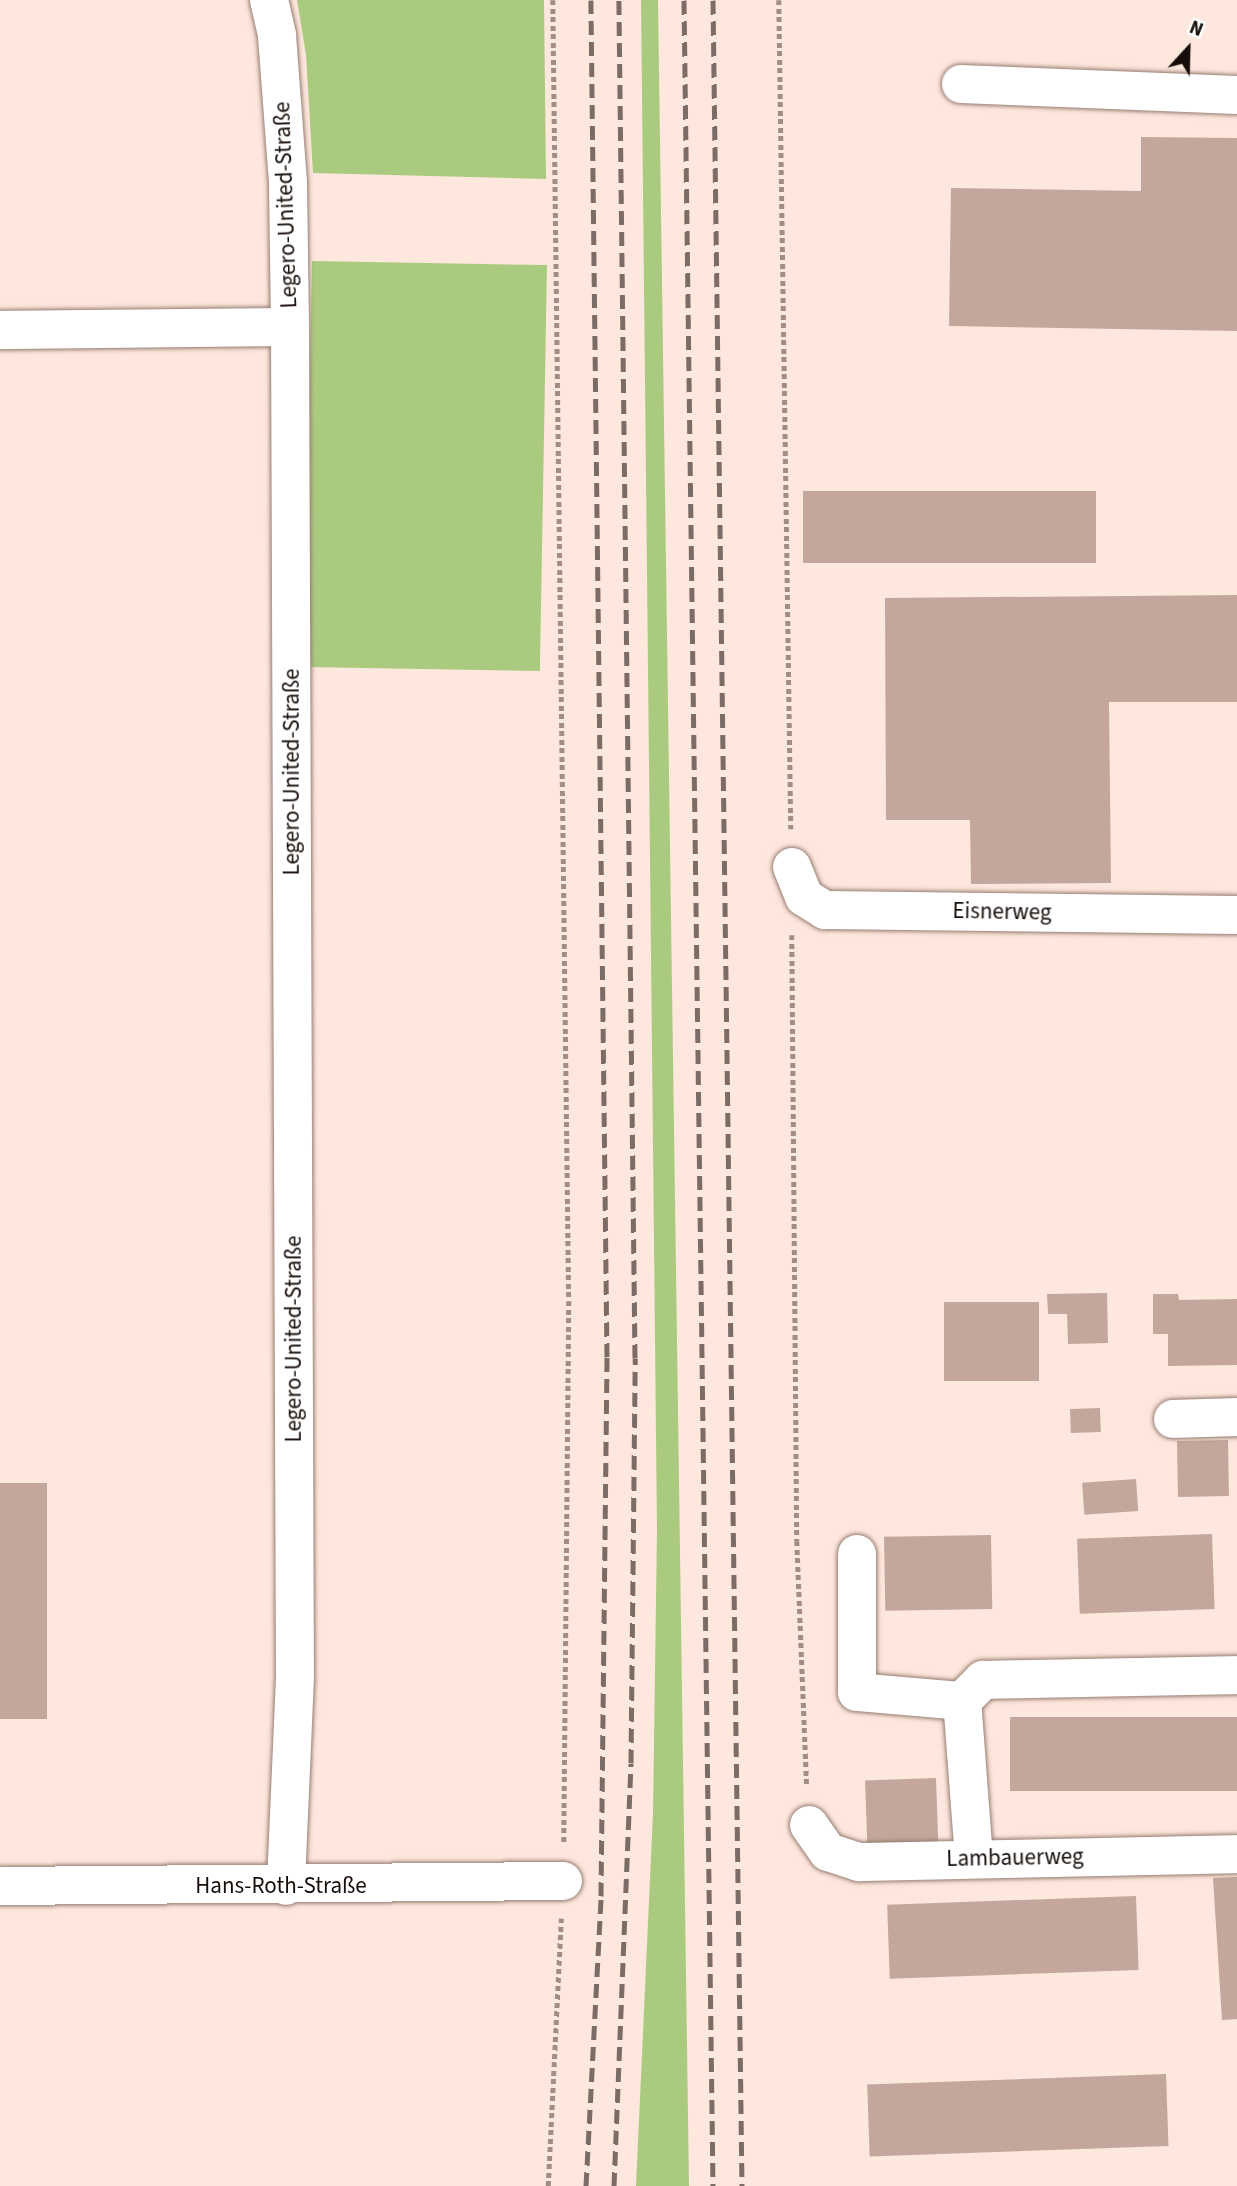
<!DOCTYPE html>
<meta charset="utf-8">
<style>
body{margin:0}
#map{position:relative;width:1237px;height:2186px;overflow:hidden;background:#fee7dd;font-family:"Source Sans 3",sans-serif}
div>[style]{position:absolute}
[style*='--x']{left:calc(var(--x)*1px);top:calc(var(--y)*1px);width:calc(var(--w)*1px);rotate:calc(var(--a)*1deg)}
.green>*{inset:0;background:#aacb7f;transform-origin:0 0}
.building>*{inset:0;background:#c3a79c;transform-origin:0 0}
.path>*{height:4.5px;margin-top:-2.25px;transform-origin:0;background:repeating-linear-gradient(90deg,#9f8d86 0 5px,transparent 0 8.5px)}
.roads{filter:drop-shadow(0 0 2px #967d72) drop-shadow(0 0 2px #967d72)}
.minor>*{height:38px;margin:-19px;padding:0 19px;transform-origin:19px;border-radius:19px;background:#fff}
.rail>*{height:5px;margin-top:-2.5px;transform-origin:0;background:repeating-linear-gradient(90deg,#7b6c66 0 14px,transparent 0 21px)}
span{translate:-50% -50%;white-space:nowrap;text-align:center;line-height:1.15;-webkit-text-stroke:6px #fff;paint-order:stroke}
.street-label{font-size:23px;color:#160d09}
.north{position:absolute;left:1153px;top:14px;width:70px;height:70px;-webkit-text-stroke:5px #fff;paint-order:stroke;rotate:22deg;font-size:19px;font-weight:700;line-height:28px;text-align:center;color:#160d09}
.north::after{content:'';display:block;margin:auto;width:24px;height:32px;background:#160d09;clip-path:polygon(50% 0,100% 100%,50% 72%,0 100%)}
</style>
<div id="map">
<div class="green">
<i style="clip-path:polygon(297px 0,544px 0,546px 179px,313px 173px,306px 55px)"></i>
<i style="clip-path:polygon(641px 0,658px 0,689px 2186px,636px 2186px,653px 1813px,657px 1530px)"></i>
<i style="left:312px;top:261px;width:235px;height:406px;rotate:1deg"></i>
</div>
<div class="building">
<i style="clip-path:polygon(1141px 137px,1237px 138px,1237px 331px,949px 326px,951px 188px,1141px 191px)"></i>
<i style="left:803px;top:491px;width:293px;height:72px"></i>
<i style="clip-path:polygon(1237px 595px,1237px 702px,1109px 702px,1111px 883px,971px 884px,970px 820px,886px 820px,885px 598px)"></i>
<i style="clip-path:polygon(1107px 1293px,1108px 1343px,1068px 1344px,1067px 1314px,1048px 1314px,1047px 1294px)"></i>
<i style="clip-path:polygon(1153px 1294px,1178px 1294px,1179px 1300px,1237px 1299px,1237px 1365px,1168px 1366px,1168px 1334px,1153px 1334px)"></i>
<i style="left:944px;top:1302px;width:95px;height:79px"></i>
<i style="left:1100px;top:1408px;width:24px;height:30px;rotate:88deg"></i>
<i style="left:1228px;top:1440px;width:56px;height:51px;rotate:89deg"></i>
<i style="left:1136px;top:1479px;width:32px;height:54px;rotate:86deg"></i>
<i style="left:0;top:1483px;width:47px;height:236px"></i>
<i style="left:1212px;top:1534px;width:75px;height:135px;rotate:88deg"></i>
<i style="left:991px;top:1535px;width:74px;height:107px;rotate:89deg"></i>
<i style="left:1237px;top:1717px;width:74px;height:227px;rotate:90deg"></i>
<i style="left:936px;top:1778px;width:71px;height:71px;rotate:88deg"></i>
<i style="clip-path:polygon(1237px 1877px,1237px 2019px,1222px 2020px,1213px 1878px)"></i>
<i style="left:1136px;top:1896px;width:74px;height:249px;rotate:88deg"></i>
<i style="left:1166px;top:2074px;width:72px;height:299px;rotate:88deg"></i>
</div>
<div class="path">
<i style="--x:553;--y:0;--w:1301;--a:89.3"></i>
<i style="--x:569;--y:1301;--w:541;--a:90.53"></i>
<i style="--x:779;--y:0;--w:829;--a:89.17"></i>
<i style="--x:792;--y:935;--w:606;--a:89.53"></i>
<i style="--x:797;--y:1541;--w:246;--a:87.7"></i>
<i style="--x:548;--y:2186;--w:268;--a:-87.2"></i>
</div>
<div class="roads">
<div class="minor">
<i style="--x:269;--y:0;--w:37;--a:77"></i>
<i style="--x:277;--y:36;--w:147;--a:85.7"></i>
<i style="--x:288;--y:183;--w:144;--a:89.2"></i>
<i style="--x:290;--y:327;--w:1350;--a:89.79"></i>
<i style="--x:295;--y:1677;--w:209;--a:92.5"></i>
<i style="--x:961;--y:84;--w:276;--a:2.3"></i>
<i style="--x:0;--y:330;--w:290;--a:-0.6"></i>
<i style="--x:792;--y:867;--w:32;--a:68"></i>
<i style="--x:804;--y:897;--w:25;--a:32"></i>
<i style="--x:825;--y:910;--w:412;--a:0.7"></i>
<i style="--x:1173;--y:1419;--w:64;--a:-1.8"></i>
<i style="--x:857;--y:1554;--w:138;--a:90"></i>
<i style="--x:857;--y:1692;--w:105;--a:4.9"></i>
<i style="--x:809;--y:1825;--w:33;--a:55"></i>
<i style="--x:828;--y:1852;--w:33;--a:18"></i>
<i style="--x:859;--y:1862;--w:378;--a:-1.2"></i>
<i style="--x:974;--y:1859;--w:158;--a:-94.3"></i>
<i style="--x:962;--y:1701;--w:30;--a:-45"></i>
<i style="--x:983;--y:1680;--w:254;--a:-1.1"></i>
<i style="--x:0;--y:1886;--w:563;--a:-0.51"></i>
</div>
</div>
<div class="rail">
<i style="--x:684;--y:0;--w:2186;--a:89.24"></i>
<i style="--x:713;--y:0;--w:2186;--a:89.24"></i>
<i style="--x:586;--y:2186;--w:290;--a:-87"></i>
<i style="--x:601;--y:1896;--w:539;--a:-89.36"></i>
<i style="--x:607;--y:1357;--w:1357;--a:-90.68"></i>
<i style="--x:614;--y:2186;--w:423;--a:-87.7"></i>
<i style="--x:631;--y:1763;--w:405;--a:-89.4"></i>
<i style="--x:635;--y:1358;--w:1358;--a:-90.68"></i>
</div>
<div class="street-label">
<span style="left:286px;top:205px;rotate:-92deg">Legero-United-Straße</span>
<span style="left:292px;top:772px;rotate:-90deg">Legero-United-Straße</span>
<span style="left:1002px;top:912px;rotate:1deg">Eisnerweg</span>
<span style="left:294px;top:1339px;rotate:-90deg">Legero-United-Straße</span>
<span style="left:1015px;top:1858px;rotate:-1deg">Lambauerweg</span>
<span style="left:281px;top:1886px">Hans-Roth-Straße</span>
</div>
<div class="north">N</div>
</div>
